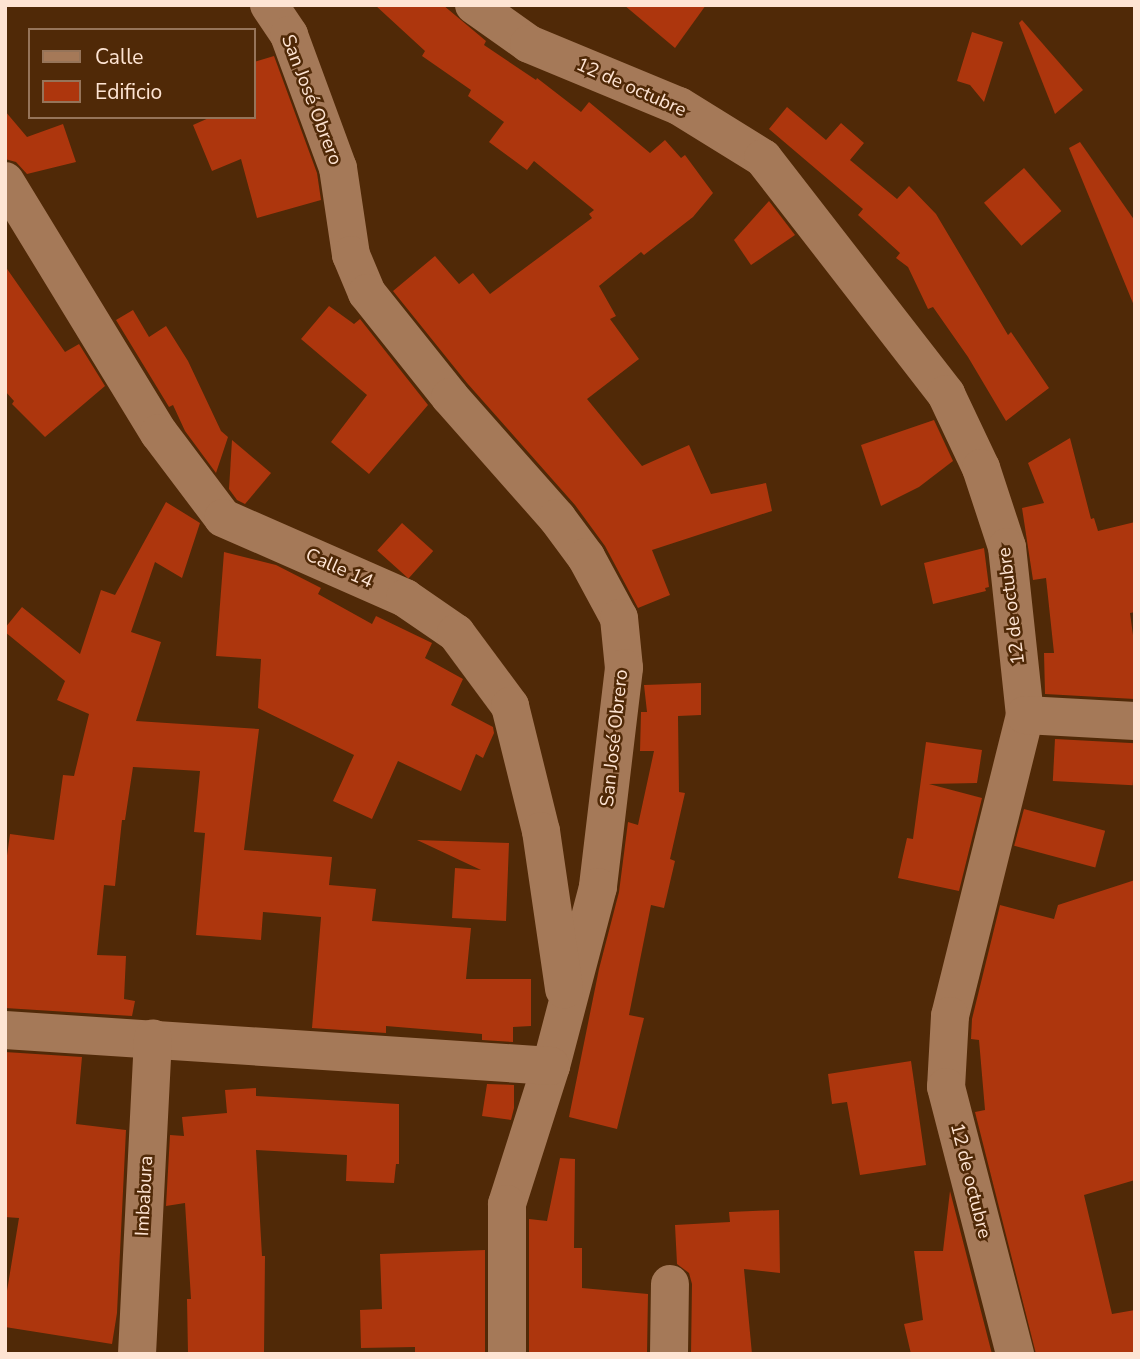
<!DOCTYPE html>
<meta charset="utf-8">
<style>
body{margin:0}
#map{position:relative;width:1140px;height:1359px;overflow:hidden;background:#502907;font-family:"Nunito Sans",sans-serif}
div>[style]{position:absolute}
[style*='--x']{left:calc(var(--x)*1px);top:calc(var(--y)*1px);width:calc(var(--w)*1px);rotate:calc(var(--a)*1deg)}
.building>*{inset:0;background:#ad360d;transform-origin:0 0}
.minor>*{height:38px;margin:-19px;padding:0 19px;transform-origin:19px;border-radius:19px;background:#a57958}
span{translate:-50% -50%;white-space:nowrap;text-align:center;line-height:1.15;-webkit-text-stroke:5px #502907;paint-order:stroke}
.street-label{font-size:19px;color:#fee4d3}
.frame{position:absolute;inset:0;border:7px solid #fee4d3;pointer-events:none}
.legend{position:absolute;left:28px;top:28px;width:228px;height:91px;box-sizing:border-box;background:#502907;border:2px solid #967459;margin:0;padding:9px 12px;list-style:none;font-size:21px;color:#fee4d3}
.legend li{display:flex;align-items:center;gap:14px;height:35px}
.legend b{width:35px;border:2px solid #967459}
</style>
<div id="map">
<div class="building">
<i style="clip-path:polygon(375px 5px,443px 5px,486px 41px,484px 45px,536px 80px,537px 78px,581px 112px,589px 102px,650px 153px,665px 140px,681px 158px,685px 155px,713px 193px,693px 217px,644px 255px,641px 252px,599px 286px,616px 316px,610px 319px,639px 359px,587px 399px,642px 466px,689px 445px,711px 494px,766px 483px,772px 511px,652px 550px,670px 595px,638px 608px,605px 546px,575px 505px,467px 383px,393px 291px,435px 256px,459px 284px,473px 273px,490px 294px,592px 218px,589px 214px,594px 210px,534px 161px,527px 170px,489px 142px,504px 122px,468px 96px,471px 90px,422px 56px,425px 51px)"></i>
<i style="clip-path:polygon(624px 5px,706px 5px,675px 48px)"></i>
<i style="clip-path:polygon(1022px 20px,1083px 90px,1055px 114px,1019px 23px)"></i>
<i style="clip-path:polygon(972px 32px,1003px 42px,984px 102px,970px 85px,957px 81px)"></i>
<i style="clip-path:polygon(274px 56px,317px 173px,321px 200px,257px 218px,241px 159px,212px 171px,193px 125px,211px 117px,254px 117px,254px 62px)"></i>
<i style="clip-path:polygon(787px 107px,826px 140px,841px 123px,864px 143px,850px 160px,897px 199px,909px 186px,936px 214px,1008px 335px,1011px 332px,1049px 388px,1006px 421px,968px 357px,933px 307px,928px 309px,908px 267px,896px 258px,900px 253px,858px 215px,863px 209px,769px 129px)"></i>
<i style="clip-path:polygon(5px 111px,27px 137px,63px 124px,76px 162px,27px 174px,16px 162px,5px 159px)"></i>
<i style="clip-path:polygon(1080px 142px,1135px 221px,1135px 308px,1069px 148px)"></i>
<i style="left:1024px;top:168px;width:57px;height:53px;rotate:49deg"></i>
<i style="clip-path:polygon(769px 201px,795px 235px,751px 265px,734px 240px)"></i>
<i style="clip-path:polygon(5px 266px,65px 352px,79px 344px,105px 386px,45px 437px,12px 404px,14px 401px,5px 391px)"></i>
<i style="clip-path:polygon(329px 306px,354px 324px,360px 319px,428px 405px,369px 474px,331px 442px,367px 395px,301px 339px)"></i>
<i style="clip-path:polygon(133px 310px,149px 337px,166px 326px,188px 361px,221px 431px,228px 437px,216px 473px,185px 431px,173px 405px,169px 407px,116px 320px)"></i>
<i style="clip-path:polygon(934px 420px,953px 461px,919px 487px,881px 506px,861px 445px)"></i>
<i style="clip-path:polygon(1070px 438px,1091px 519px,1094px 518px,1098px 531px,1135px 522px,1135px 612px,1130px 613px,1135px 650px,1135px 699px,1045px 694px,1044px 653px,1054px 653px,1046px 578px,1033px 580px,1022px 508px,1044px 503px,1028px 463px)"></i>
<i style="clip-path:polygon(232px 440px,271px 473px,245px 504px,237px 500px,229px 489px)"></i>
<i style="clip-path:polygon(166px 502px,200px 523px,182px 578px,155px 562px,131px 632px,161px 642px,136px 721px,259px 729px,244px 850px,332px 857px,329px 885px,376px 889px,372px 921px,471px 928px,466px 979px,531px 979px,531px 1026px,513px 1027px,513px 1042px,482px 1040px,482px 1034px,386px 1026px,386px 1033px,312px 1028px,321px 917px,263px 912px,261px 940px,196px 935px,205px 833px,194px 832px,200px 771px,133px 767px,125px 820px,122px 820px,115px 886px,104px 885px,97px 955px,126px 956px,124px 999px,135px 1001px,132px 1016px,5px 1008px,5px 870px,10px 834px,54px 840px,63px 775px,74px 776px,89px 714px,57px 700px,65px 681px,5px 632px,5px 628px,22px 607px,80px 654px,101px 590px,115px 595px)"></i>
<i style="left:402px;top:523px;width:42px;height:37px;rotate:42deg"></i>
<i style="clip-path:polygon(984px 548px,989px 587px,985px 588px,986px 591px,933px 604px,924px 563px)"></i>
<i style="clip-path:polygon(224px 552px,276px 565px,321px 588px,318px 594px,372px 624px,376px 616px,432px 643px,425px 658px,463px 679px,451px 705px,493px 727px,494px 733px,483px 758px,476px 754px,461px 791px,398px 761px,372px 819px,333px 801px,354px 755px,258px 708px,261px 659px,216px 656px)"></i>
<i style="clip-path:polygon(701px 683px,701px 715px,678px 716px,679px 792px,685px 793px,670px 859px,675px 861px,664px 908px,651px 905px,629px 1015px,644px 1018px,617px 1129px,569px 1117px,599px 969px,619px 892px,628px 822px,638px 825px,654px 751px,640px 751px,641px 712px,647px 712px,644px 685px)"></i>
<i style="left:1055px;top:739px;width:80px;height:42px;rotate:3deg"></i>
<i style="clip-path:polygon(926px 742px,982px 750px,977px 783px,929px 784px,982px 798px,959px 891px,898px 878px,907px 838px,913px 839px)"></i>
<i style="left:1024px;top:809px;width:84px;height:38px;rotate:15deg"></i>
<i style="clip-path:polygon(417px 840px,509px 843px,506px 921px,452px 918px,455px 868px,481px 870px)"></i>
<i style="clip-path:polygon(1135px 880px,1135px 1180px,1084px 1195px,1112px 1314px,1135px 1310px,1135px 1354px,1036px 1354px,975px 1112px,985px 1110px,979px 1040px,971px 1039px,972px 1019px,1000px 905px,1054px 919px,1058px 905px)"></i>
<i style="clip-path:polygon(5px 1052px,82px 1057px,76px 1124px,126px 1130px,117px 1313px,112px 1344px,5px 1327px,5px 1303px,19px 1218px,5px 1217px)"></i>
<i style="clip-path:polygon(911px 1061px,926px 1165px,860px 1175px,847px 1102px,832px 1104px,828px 1074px)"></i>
<i style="clip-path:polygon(487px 1084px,514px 1085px,514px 1108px,511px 1120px,482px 1116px)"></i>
<i style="clip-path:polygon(256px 1088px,256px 1096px,399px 1104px,399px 1164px,396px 1164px,394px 1183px,346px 1181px,347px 1155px,256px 1150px,262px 1256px,265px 1256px,264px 1354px,188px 1354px,187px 1299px,191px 1299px,185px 1203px,166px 1206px,170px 1135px,184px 1136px,182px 1117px,227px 1113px,225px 1090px)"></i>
<i style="clip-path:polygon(560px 1158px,575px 1159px,574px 1248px,582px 1248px,582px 1288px,648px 1294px,647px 1354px,529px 1354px,529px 1219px,547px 1221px)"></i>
<i style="clip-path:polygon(950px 1191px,992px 1354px,911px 1354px,904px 1324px,923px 1320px,914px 1251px,943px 1251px)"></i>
<i style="clip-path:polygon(779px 1210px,780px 1273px,744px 1269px,752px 1354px,691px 1354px,692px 1284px,689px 1273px,677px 1264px,675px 1225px,730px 1222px,729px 1212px)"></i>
<i style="clip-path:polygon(485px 1250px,485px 1353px,415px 1354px,415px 1347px,361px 1348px,360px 1310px,382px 1309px,380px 1254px)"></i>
</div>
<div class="minor">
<i style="--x:269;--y:5;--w:36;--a:56"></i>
<i style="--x:289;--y:35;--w:142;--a:69.8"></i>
<i style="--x:338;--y:168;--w:88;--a:81.5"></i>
<i style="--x:351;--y:255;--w:41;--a:67.2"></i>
<i style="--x:367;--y:293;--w:133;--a:51.4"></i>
<i style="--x:450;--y:397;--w:162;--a:48.5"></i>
<i style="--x:557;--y:518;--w:49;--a:53.4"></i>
<i style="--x:586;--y:557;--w:69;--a:61.6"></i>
<i style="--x:619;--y:618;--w:50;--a:84.3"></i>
<i style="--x:624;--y:668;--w:221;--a:96.8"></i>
<i style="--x:598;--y:887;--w:185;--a:104.7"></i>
<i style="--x:551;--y:1066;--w:145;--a:107.7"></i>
<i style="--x:507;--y:1204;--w:150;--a:90"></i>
<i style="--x:474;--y:5;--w:67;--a:35.3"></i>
<i style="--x:529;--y:44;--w:162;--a:22.5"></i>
<i style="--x:679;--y:106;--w:99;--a:31.8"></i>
<i style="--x:763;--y:158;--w:299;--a:52.2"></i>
<i style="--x:946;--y:394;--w:82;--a:64.7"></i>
<i style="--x:981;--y:468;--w:83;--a:71.8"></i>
<i style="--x:1007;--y:547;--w:169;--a:83.9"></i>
<i style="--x:1025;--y:715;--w:310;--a:104"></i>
<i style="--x:950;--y:1016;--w:71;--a:93.2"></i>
<i style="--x:946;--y:1087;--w:276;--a:75.5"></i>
<i style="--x:5;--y:181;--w:295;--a:58.6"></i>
<i style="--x:159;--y:433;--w:106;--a:53"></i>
<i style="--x:223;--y:518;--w:199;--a:23.7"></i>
<i style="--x:405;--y:598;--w:62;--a:34.5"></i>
<i style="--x:456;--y:633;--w:91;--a:53.5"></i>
<i style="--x:510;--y:706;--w:129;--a:76.1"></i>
<i style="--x:541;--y:831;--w:160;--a:81.7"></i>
<i style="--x:1025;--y:715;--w:110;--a:3.1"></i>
<i style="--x:5;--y:1030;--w:547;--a:3.77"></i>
<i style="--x:137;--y:1354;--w:316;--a:-87.1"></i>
<i style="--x:669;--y:1354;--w:70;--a:-89.2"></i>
</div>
<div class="street-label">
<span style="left:631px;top:88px;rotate:24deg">12 de octubre</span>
<span style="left:311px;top:100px;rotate:69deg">San José Obrero</span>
<span style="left:339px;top:569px;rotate:24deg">Calle 14</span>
<span style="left:1012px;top:606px;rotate:-97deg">12 de octubre</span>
<span style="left:615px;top:738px;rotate:-84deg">San José Obrero</span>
<span style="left:970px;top:1181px;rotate:76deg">12 de octubre</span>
<span style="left:145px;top:1196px;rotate:-87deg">Imbabura</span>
</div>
<div class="frame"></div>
<ul class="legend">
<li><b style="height:9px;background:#a57958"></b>Calle</li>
<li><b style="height:19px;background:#ad360d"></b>Edificio</li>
</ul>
</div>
